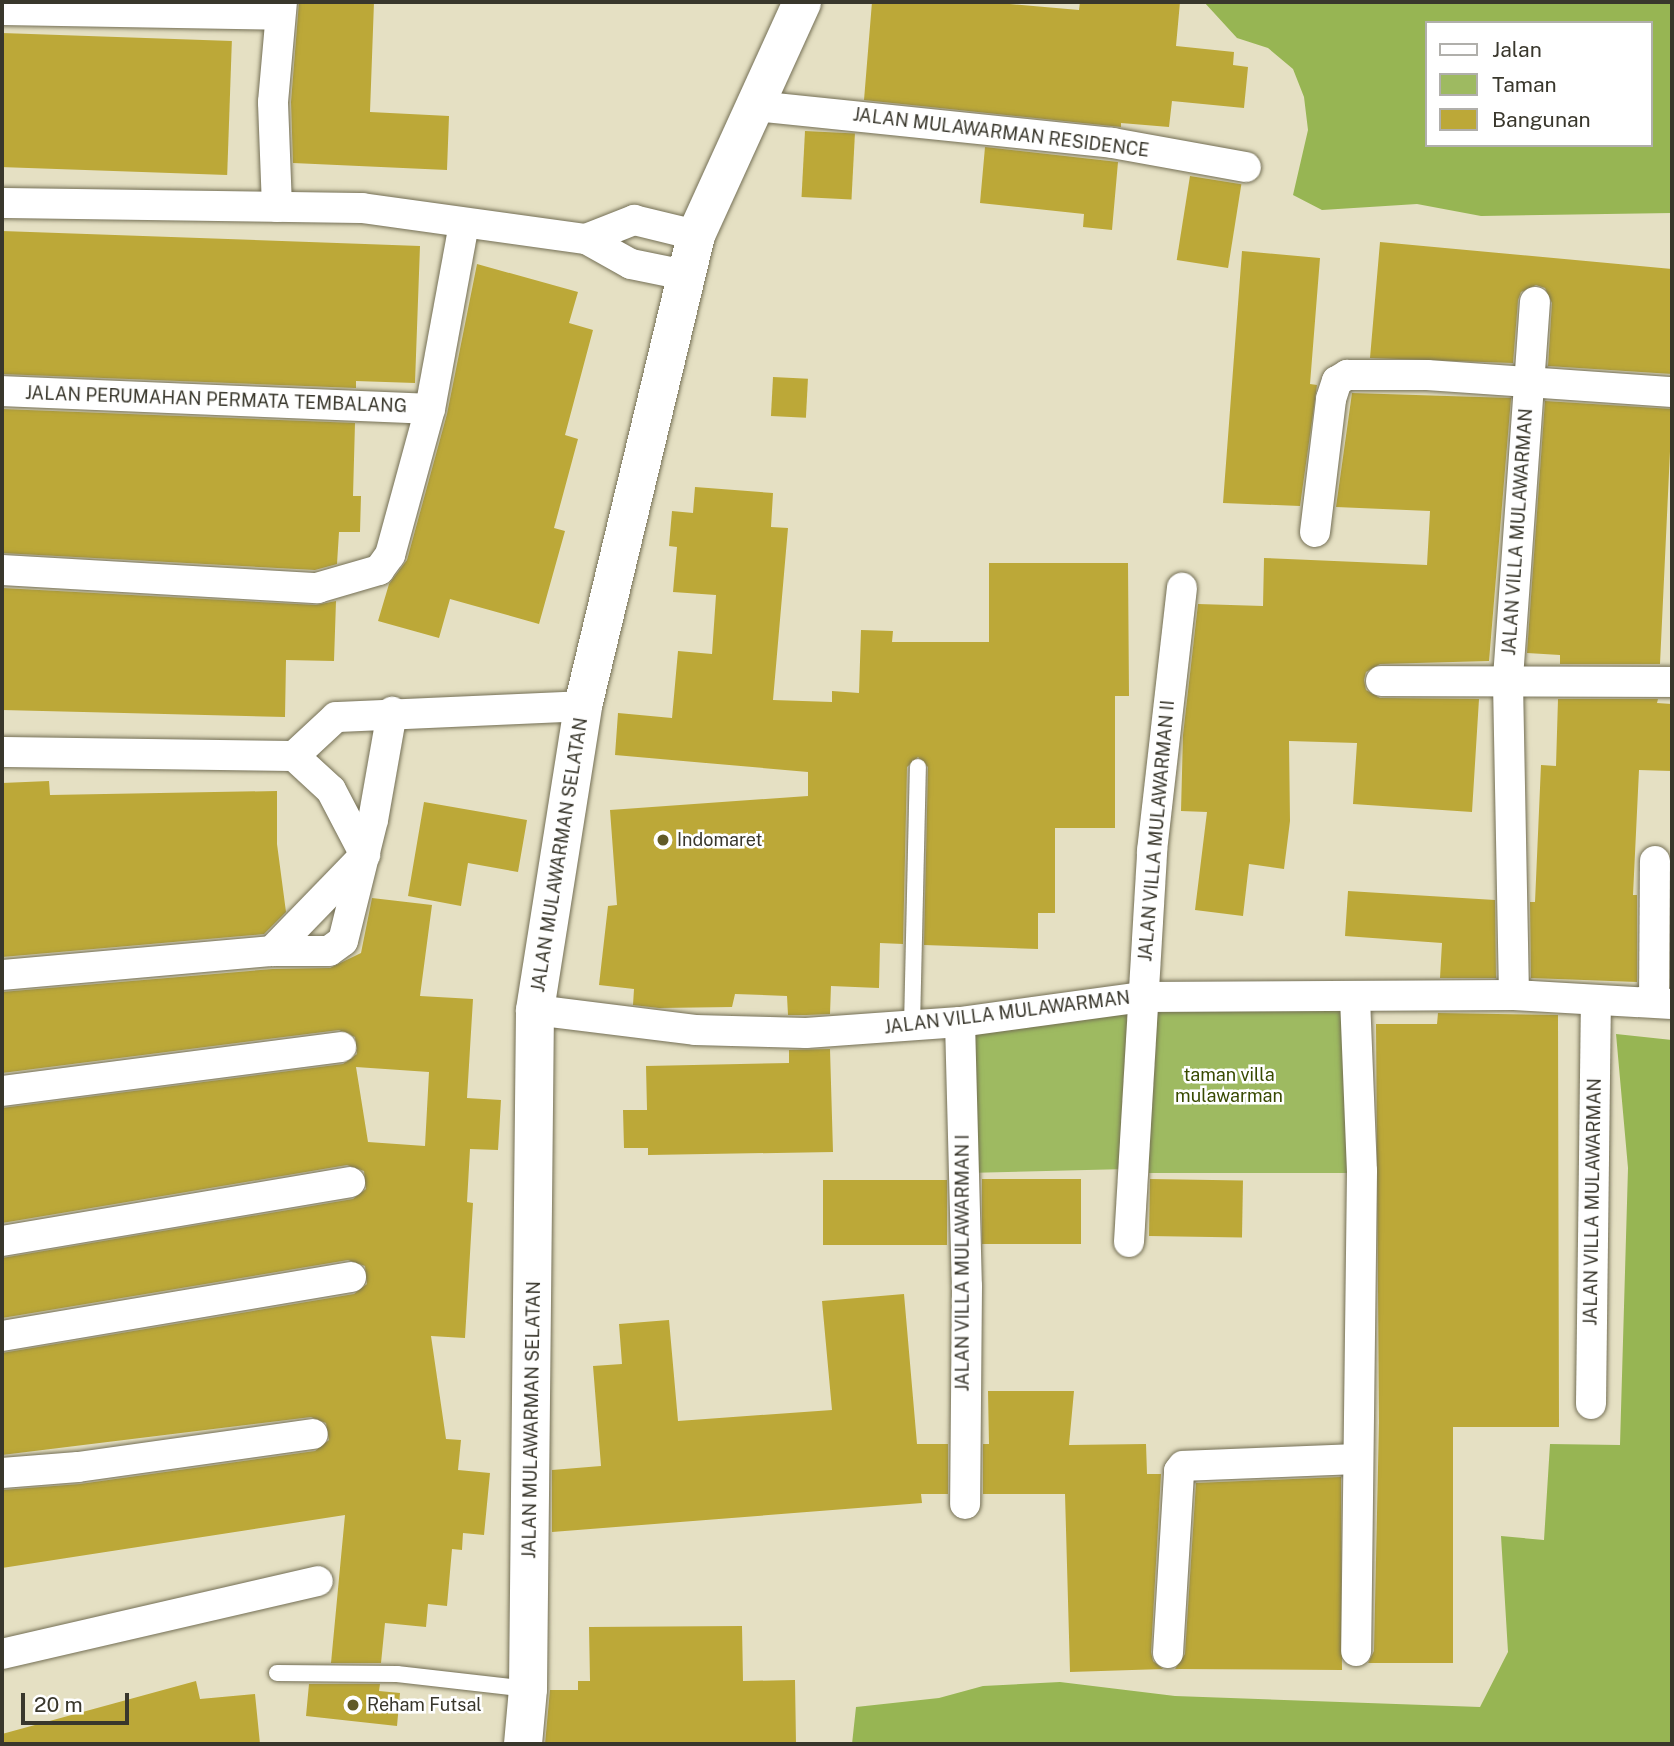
<!DOCTYPE html>
<style>
body{margin:0}
#map{position:relative;width:1674px;height:1746px;overflow:hidden;background:#e5e0c3;font-family:"Public Sans",sans-serif}
div>[style]{position:absolute}
[style*='--x']{left:calc(var(--x)*1px);top:calc(var(--y)*1px);width:calc(var(--w)*1px);rotate:calc(var(--a)*1deg)}
.green>*{inset:0;background:#9eba61;transform-origin:0 0}
.forest>*{inset:0;background:#97b553}
.building>*{inset:0;background:#bca838;transform-origin:0 0}
.roads{filter:drop-shadow(0 0 2px #746f55) drop-shadow(0 0 2px #746f55)}
.lane>*{height:16px;margin:-8px;padding:0 8px;transform-origin:8px;border-radius:8px;background:#fff}
.street>*{height:30px;margin:-15px;padding:0 15px;transform-origin:15px;border-radius:15px;background:#fff}
.secondary>*{height:38px;margin:-19px;padding:0 19px;transform-origin:19px;border-radius:19px;background:#fff}
.dots>*{width:19px;height:19px;translate:-50% -50%;box-sizing:border-box;border:4px solid #fff;border-radius:50%}
span{translate:-50% -50%;white-space:nowrap;text-align:center;line-height:1.15;-webkit-text-stroke:5px #fff;paint-order:stroke}
.street-label{font-size:18px;color:#39372c}
.poi-label{font-size:18px;color:#39372c}
.left{translate:0 -50%;text-align:left}
.park-label{font-size:18px;color:#384a00}
.frame{position:absolute;inset:0;border:4px solid #39372c;pointer-events:none}
.legend{position:absolute;left:1425px;top:21px;width:228px;height:126px;box-sizing:border-box;background:#fff;border:2px solid #b0afab;margin:0;padding:9px 12px;list-style:none;font-size:21px;color:#39372c}
.legend li{display:flex;align-items:center;gap:14px;height:35px}
.legend b{width:35px;border:2px solid #b0afab}
.scale{position:absolute;left:21px;top:1693px;width:108px;height:32px;box-sizing:border-box;border:4px solid #39372c;border-top:0;padding-left:9px;font-size:21px;line-height:24px;white-space:nowrap;color:#39372c;-webkit-text-stroke:5px #fff;paint-order:stroke}
</style>
<div id="map">
<div class="green">
<i style="left:1149px;top:1004px;width:200px;height:169px"></i>
<i style="clip-path:polygon(1136px 1005px,1127px 1169px,966px 1173px,949px 1035px)"></i>
</div>
<div class="forest">
<i style="clip-path:polygon(evenodd,1204px 2px,1672px 2px,1672px 213px,1481px 216px,1417px 204px,1322px 210px,1293px 195px,1308px 130px,1304px 97px,1293px 69px,1268px 48px,1237px 38px,1204px 2px,1427px 23px,1651px 23px,1651px 145px,1427px 145px,1427px 23px)"></i>
<i style="clip-path:polygon(1616px 1034px,1672px 1040px,1672px 1744px,852px 1744px,856px 1707px,939px 1698px,983px 1686px,1060px 1682px,1175px 1696px,1480px 1707px,1508px 1652px,1501px 1536px,1544px 1540px,1550px 1444px,1620px 1445px,1628px 1168px)"></i>
</div>
<div class="building">
<i style="clip-path:polygon(299px 2px,374px 2px,370px 112px,449px 116px,447px 170px,293px 163px,291px 102px)"></i>
<i style="clip-path:polygon(872px 2px,988px 2px,1079px 10px,1080px 2px,1180px 2px,1176px 46px,1234px 52px,1233px 65px,1248px 67px,1244px 108px,1172px 101px,1169px 127px,1121px 123px,1121px 127px,864px 100px)"></i>
<i style="left:2px;top:33px;width:230px;height:134px;rotate:2deg"></i>
<i style="left:805px;top:131px;width:50px;height:66px;rotate:3deg"></i>
<i style="clip-path:polygon(985px 147px,1118px 162px,1112px 230px,1083px 227px,1084px 214px,980px 203px)"></i>
<i style="left:1190px;top:176px;width:52px;height:85px;rotate:9deg"></i>
<i style="clip-path:polygon(2px 231px,420px 246px,415px 383px,356px 381px,356px 388px,2px 374px)"></i>
<i style="clip-path:polygon(1380px 242px,1672px 269px,1672px 374px,1548px 366px,1552px 303px,1545px 288px,1536px 285px,1521px 292px,1518px 300px,1513px 363px,1370px 358px)"></i>
<i style="clip-path:polygon(1242px 251px,1320px 258px,1310px 384px,1317px 385px,1300px 506px,1223px 503px)"></i>
<i style="clip-path:polygon(477px 264px,578px 292px,569px 323px,593px 330px,565px 435px,578px 439px,554px 528px,565px 531px,539px 624px,450px 599px,439px 638px,378px 621px,389px 584px,407px 560px,447px 414px)"></i>
<i style="left:773px;top:377px;width:35px;height:39px;rotate:3deg"></i>
<i style="clip-path:polygon(1352px 393px,1511px 398px,1489px 661px,1380px 664px,1366px 672px,1364px 680px,1366px 690px,1380px 698px,1479px 699px,1472px 812px,1353px 804px,1357px 743px,1289px 741px,1290px 821px,1284px 869px,1249px 864px,1243px 916px,1195px 910px,1207px 812px,1181px 811px,1183px 735px,1198px 604px,1263px 606px,1264px 558px,1427px 565px,1430px 511px,1336px 507px)"></i>
<i style="clip-path:polygon(1545px 401px,1672px 409px,1660px 664px,1560px 664px,1560px 655px,1527px 653px)"></i>
<i style="clip-path:polygon(2px 409px,355px 423px,353px 496px,361px 496px,360px 532px,339px 532px,337px 564px,315px 570px,2px 553px)"></i>
<i style="clip-path:polygon(695px 487px,773px 493px,771px 527px,788px 528px,773px 700px,832px 702px,832px 691px,859px 693px,861px 630px,893px 631px,892px 642px,989px 642px,989px 563px,1128px 563px,1129px 696px,1115px 696px,1115px 828px,1055px 828px,1055px 913px,1038px 913px,1038px 949px,924px 945px,928px 767px,918px 757px,907px 767px,903px 944px,880px 943px,879px 988px,831px 986px,830px 1014px,806px 1015px,788px 1015px,787px 996px,735px 994px,732px 1007px,659px 1008px,633px 1005px,634px 989px,599px 985px,608px 906px,617px 905px,610px 810px,808px 796px,808px 772px,615px 755px,618px 713px,672px 718px,678px 651px,712px 654px,716px 595px,673px 592px,677px 547px,669px 546px,672px 511px,693px 513px)"></i>
<i style="clip-path:polygon(2px 588px,316px 605px,336px 601px,334px 661px,286px 660px,285px 717px,2px 710px)"></i>
<i style="clip-path:polygon(1558px 699px,1658px 699px,1657px 703px,1672px 704px,1672px 771px,1639px 770px,1633px 895px,1637px 895px,1637px 982px,1531px 978px,1530px 902px,1535px 902px,1541px 765px,1556px 766px)"></i>
<i style="clip-path:polygon(49px 781px,50px 795px,277px 791px,277px 844px,286px 912px,264px 934px,2px 957px,2px 783px)"></i>
<i style="clip-path:polygon(424px 802px,527px 820px,518px 872px,468px 863px,461px 906px,408px 896px)"></i>
<i style="clip-path:polygon(1348px 891px,1495px 900px,1496px 978px,1440px 978px,1442px 943px,1345px 936px)"></i>
<i style="clip-path:polygon(evenodd,372px 898px,432px 905px,420px 996px,473px 999px,467px 1098px,501px 1100px,498px 1150px,470px 1149px,467px 1202px,473px 1203px,465px 1338px,431px 1336px,446px 1439px,461px 1440px,458px 1470px,490px 1473px,484px 1535px,463px 1533px,462px 1550px,452px 1549px,447px 1606px,428px 1604px,426px 1627px,385px 1623px,381px 1663px,331px 1663px,345px 1515px,2px 1568px,2px 1490px,80px 1484px,315px 1451px,329px 1440px,326px 1423px,311px 1417px,2px 1455px,2px 1353px,354px 1294px,367px 1284px,365px 1266px,348px 1260px,2px 1318px,2px 1258px,353px 1199px,366px 1189px,364px 1171px,347px 1165px,2px 1223px,2px 1108px,343px 1064px,357px 1054px,355px 1037px,339px 1030px,2px 1073px,2px 992px,273px 969px,330px 968px,361px 953px,372px 898px,356px 1067px,429px 1072px,425px 1146px,368px 1142px,356px 1067px)"></i>
<i style="clip-path:polygon(1438px 1013px,1558px 1015px,1559px 1427px,1453px 1427px,1453px 1663px,1368px 1663px,1374px 1651px,1379px 1422px,1376px 1024px,1437px 1024px)"></i>
<i style="clip-path:polygon(830px 1049px,833px 1152px,648px 1155px,648px 1148px,624px 1148px,623px 1110px,647px 1110px,646px 1066px,789px 1063px,789px 1050px)"></i>
<i style="left:982px;top:1179px;width:99px;height:65px"></i>
<i style="left:1150px;top:1179px;width:93px;height:57px;rotate:1deg"></i>
<i style="left:823px;top:1180px;width:124px;height:65px"></i>
<i style="clip-path:polygon(904px 1294px,917px 1444px,948px 1444px,948px 1494px,921px 1494px,922px 1503px,552px 1532px,552px 1470px,601px 1466px,593px 1366px,622px 1364px,619px 1324px,669px 1320px,678px 1421px,832px 1410px,822px 1301px)"></i>
<i style="clip-path:polygon(988px 1391px,1074px 1391px,1069px 1445px,1146px 1444px,1147px 1474px,1161px 1474px,1151px 1652px,1153px 1661px,1163px 1669px,1070px 1672px,1065px 1494px,983px 1494px,983px 1444px,989px 1444px)"></i>
<i style="clip-path:polygon(1341px 1477px,1342px 1670px,1175px 1669px,1185px 1654px,1196px 1483px)"></i>
<i style="clip-path:polygon(742px 1626px,743px 1681px,795px 1680px,796px 1744px,545px 1744px,550px 1690px,578px 1690px,578px 1681px,590px 1681px,589px 1627px)"></i>
<i style="clip-path:polygon(196px 1681px,200px 1699px,255px 1694px,260px 1744px,2px 1744px,2px 1734px)"></i>
<i style="clip-path:polygon(309px 1684px,380px 1684px,379px 1691px,400px 1693px,397px 1726px,306px 1716px)"></i>
</div>
<div class="roads">
<div class="lane">
<i style="--x:912;--y:1026;--w:259;--a:-88.7"></i>
<i style="--x:277;--y:1673;--w:120;--a:0.5"></i>
<i style="--x:397;--y:1674;--w:132;--a:6.5"></i>
</div>
<div class="street">
<i style="--x:2;--y:10;--w:277;--a:1"></i>
<i style="--x:756;--y:106;--w:358;--a:5.9"></i>
<i style="--x:1112;--y:143;--w:136;--a:10.2"></i>
<i style="--x:2;--y:203;--w:360;--a:0.8"></i>
<i style="--x:362;--y:208;--w:226;--a:7.9"></i>
<i style="--x:586;--y:239;--w:51;--a:29.1"></i>
<i style="--x:631;--y:264;--w:55;--a:11.5"></i>
<i style="--x:277;--y:207;--w:105;--a:-92.2"></i>
<i style="--x:273;--y:102;--w:100;--a:-84.9"></i>
<i style="--x:586;--y:239;--w:52;--a:-21.6"></i>
<i style="--x:634;--y:220;--w:64;--a:13.6"></i>
<i style="--x:2;--y:391;--w:428;--a:2.4"></i>
<i style="--x:1315;--y:532;--w:134;--a:-83.1"></i>
<i style="--x:1331;--y:399;--w:19;--a:-72"></i>
<i style="--x:1337;--y:381;--w:12;--a:-31"></i>
<i style="--x:1347;--y:375;--w:80;--a:0"></i>
<i style="--x:1427;--y:375;--w:246;--a:4"></i>
<i style="--x:2;--y:570;--w:316;--a:3.3"></i>
<i style="--x:317;--y:588;--w:65;--a:-16.2"></i>
<i style="--x:379;--y:570;--w:19;--a:-54"></i>
<i style="--x:390;--y:555;--w:151;--a:-74.7"></i>
<i style="--x:430;--y:409;--w:188;--a:-79.6"></i>
<i style="--x:1381;--y:681;--w:291;--a:0.2"></i>
<i style="--x:2;--y:752;--w:292;--a:0.8"></i>
<i style="--x:294;--y:756;--w:50;--a:42.6"></i>
<i style="--x:331;--y:790;--w:73;--a:62.4"></i>
<i style="--x:294;--y:756;--w:57;--a:-42.9"></i>
<i style="--x:336;--y:717;--w:247;--a:-2.5"></i>
<i style="--x:272;--y:951;--w:57;--a:0"></i>
<i style="--x:329;--y:951;--w:17;--a:-36"></i>
<i style="--x:343;--y:941;--w:125;--a:-76.1"></i>
<i style="--x:373;--y:820;--w:110;--a:-80"></i>
<i style="--x:2;--y:975;--w:271;--a:-5.1"></i>
<i style="--x:272;--y:951;--w:134;--a:-45.9"></i>
<i style="--x:1514;--y:995;--w:317;--a:-91.1"></i>
<i style="--x:1508;--y:678;--w:377;--a:-85.9"></i>
<i style="--x:1355;--y:998;--w:173;--a:87.7"></i>
<i style="--x:1362;--y:1171;--w:480;--a:90.7"></i>
<i style="--x:1654;--y:1002;--w:141;--a:-89.6"></i>
<i style="--x:535;--y:1010;--w:161;--a:7.1"></i>
<i style="--x:695;--y:1030;--w:111;--a:1.5"></i>
<i style="--x:806;--y:1033;--w:154;--a:-4.1"></i>
<i style="--x:960;--y:1022;--w:185;--a:-7.8"></i>
<i style="--x:1143;--y:997;--w:371;--a:-0.3"></i>
<i style="--x:1514;--y:995;--w:158;--a:3.3"></i>
<i style="--x:960;--y:1022;--w:264;--a:88.5"></i>
<i style="--x:967;--y:1286;--w:218;--a:90.5"></i>
<i style="--x:2;--y:1091;--w:342;--a:-7.4"></i>
<i style="--x:2;--y:1241;--w:353;--a:-9.6"></i>
<i style="--x:1129;--y:1242;--w:392;--a:-86.6"></i>
<i style="--x:1152;--y:851;--w:265;--a:-83.5"></i>
<i style="--x:2;--y:1336;--w:354;--a:-9.6"></i>
<i style="--x:1591;--y:1404;--w:403;--a:-89.3"></i>
<i style="--x:2;--y:1473;--w:76;--a:-4.5"></i>
<i style="--x:78;--y:1467;--w:237;--a:-8"></i>
<i style="--x:1168;--y:1653;--w:182;--a:-86.5"></i>
<i style="--x:1179;--y:1471;--w:6;--a:-51"></i>
<i style="--x:1183;--y:1466;--w:172;--a:-2.3"></i>
<i style="--x:2;--y:1654;--w:324;--a:-13"></i>
</div>
<div class="secondary">
<i style="--x:523;--y:1744;--w:55;--a:-84.8"></i>
<i style="--x:528;--y:1689;--w:679;--a:-89.41"></i>
<i style="--x:535;--y:1010;--w:308;--a:-81"></i>
<i style="--x:583;--y:706;--w:484;--a:-76.5"></i>
<i style="--x:696;--y:235;--w:256;--a:-65.5"></i>
</div>
</div>
<div class="dots">
<i style="left:663px;top:840px;background:#615a27"></i>
<i style="left:353px;top:1705px;background:#615a27"></i>
</div>
<div class="street-label">
<span style="left:1001px;top:133px;rotate:7deg">JALAN MULAWARMAN RESIDENCE</span>
<span style="left:216px;top:400px;rotate:2deg">JALAN PERUMAHAN PERMATA TEMBALANG</span>
<span style="left:1518px;top:532px;rotate:-86deg">JALAN VILLA MULAWARMAN</span>
<span style="left:1157px;top:831px;rotate:-85deg">JALAN VILLA MULAWARMAN II</span>
<span style="left:560px;top:855px;rotate:-81deg">JALAN MULAWARMAN SELATAN</span>
<span style="left:1007px;top:1013px;rotate:-7deg">JALAN VILLA MULAWARMAN</span>
<span style="left:1593px;top:1202px;rotate:-89deg">JALAN VILLA MULAWARMAN</span>
<span style="left:963px;top:1263px;rotate:-90deg">JALAN VILLA MULAWARMAN I</span>
<span style="left:532px;top:1420px;rotate:-89deg">JALAN MULAWARMAN SELATAN</span>
</div>
<div class="poi-label">
<span class="left" style="left:677px;top:840px">Indomaret</span>
<span class="left" style="left:367px;top:1705px">Reham Futsal</span>
</div>
<div class="park-label">
<span style="left:1229px;top:1086px">taman villa<br>mulawarman</span>
</div>
<div class="frame"></div>
<ul class="legend">
<li><b style="height:9px;background:#fff"></b>Jalan</li>
<li><b style="height:19px;background:#9eba61"></b>Taman</li>
<li><b style="height:19px;background:#bca838"></b>Bangunan</li>
</ul>
<div class="scale">20 m</div>
</div>
